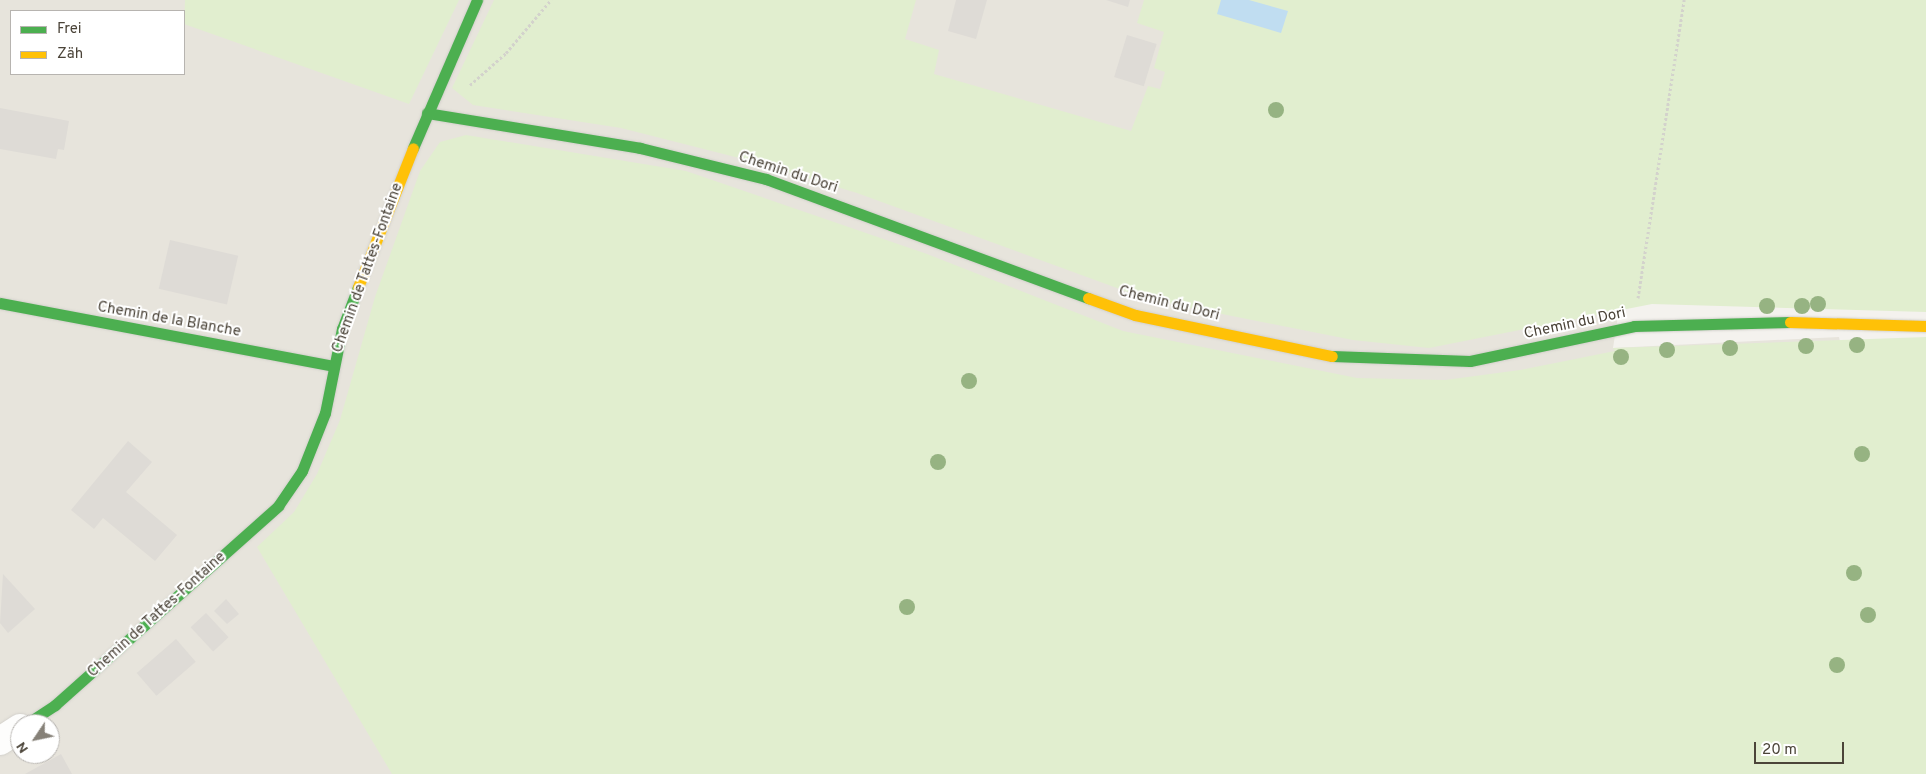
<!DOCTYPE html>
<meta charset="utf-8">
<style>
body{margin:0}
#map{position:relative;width:1926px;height:774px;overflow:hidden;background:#f4f2ee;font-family:Overpass,sans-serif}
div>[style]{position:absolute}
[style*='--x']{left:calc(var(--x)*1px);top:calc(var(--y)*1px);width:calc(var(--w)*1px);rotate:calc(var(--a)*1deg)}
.residential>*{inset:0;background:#e7e4dc}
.green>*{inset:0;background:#e1eecf}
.water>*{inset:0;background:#c0ddf1}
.building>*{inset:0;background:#dedbd6;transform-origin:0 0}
.path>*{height:3px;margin-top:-1.5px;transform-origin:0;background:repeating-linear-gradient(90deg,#d3d2cc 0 2.5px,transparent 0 5px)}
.roads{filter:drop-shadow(0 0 1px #d2d0cb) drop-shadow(0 0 1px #d2d0cb)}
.street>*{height:28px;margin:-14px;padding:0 14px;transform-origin:14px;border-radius:14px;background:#fdfdfc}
.fast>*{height:11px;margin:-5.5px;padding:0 5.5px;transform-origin:5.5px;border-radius:5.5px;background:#4caf50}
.slow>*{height:11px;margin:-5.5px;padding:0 5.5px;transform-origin:5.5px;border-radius:5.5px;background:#ffc107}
.trees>*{width:16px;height:16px;margin:-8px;border-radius:50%;background:#96b382}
span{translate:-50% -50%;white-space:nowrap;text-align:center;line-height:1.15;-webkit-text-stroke:4px #fff;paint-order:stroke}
.street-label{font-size:15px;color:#4b4439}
.legend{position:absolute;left:10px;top:10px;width:175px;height:65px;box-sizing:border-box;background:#fff;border:1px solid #b7b4b0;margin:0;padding:6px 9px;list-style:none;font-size:15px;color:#4b4439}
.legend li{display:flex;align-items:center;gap:10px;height:25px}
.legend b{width:25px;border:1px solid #b7b4b0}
.north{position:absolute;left:10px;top:714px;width:50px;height:50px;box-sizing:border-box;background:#fff;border:1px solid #b7b4b0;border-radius:50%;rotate:236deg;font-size:14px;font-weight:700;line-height:20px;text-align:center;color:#4b4439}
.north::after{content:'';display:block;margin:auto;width:18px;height:22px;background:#868178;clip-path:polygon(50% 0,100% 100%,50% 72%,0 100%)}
.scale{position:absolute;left:1754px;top:742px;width:90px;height:22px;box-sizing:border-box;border:2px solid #4b4439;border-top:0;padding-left:6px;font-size:15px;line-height:18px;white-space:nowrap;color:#4b4439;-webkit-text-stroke:4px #fff;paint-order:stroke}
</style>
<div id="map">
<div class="residential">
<i style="clip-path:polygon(evenodd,0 0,1668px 0,1613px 348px,1839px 337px,1926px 774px,0 774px,0 0,11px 11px,184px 11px,184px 74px,11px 74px,11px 11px,0 0,20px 724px,50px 724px,50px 754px,20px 754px,20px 724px)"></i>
</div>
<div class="green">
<i style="clip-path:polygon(185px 0,459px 0,409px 104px,184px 24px)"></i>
<i style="clip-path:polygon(494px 0,916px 0,905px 39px,939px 50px,934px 74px,1131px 131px,1148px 86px,1160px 89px,1165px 72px,1154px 68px,1164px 32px,1137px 23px,1144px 0,1926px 0,1926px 312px,1652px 304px,1429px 348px,1353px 340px,1147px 299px,857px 193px,755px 162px,621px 128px,473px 105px,452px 88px)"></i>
<i style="clip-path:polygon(466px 135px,686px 171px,927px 254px,1123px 331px,1357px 378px,1445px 380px,1520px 370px,1615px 351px,1613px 348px,1926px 337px,1926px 774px,392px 774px,257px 547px,294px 512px,317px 474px,340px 420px,375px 297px,420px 171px,440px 142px)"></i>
</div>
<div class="water">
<i style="clip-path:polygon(1221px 0,1249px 0,1288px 11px,1281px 33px,1217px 14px)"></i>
</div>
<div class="building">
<i style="clip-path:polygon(956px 0,987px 0,976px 39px,948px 31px)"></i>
<i style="clip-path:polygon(1106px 0,1130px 0,1128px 7px)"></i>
<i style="left:1127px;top:35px;width:31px;height:44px;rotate:17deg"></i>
<i style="clip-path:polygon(0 108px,69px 121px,64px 150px,58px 149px,56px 159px,0 149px)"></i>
<i style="left:170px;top:240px;width:70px;height:50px;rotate:13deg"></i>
<i style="clip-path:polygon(128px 441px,152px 462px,126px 492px,177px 535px,155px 561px,103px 518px,94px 529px,71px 510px)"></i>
<i style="clip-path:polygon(3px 574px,35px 609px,8px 633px,0 623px)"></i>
<i style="clip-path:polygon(226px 599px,239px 614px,227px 624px,214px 611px)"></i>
<i style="left:206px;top:613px;width:33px;height:21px;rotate:47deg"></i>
<i style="left:176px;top:639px;width:30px;height:52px;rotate:49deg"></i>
<i style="clip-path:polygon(61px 754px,72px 774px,25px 774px)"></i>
</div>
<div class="path">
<i style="--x:470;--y:85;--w:48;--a:-41.6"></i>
<i style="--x:506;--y:53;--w:70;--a:-49.7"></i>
<i style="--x:1638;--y:298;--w:302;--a:-81.2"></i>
</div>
<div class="roads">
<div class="street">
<i style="--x:0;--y:741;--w:24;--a:-33"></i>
</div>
<div class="fast">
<i style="--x:427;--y:113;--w:216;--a:9.3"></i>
<i style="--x:640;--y:148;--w:130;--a:13.8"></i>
<i style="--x:766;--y:179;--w:343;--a:20.3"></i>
<i style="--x:413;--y:148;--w:161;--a:-66.6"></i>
<i style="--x:0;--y:303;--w:339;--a:10.7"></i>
<i style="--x:1332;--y:356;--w:138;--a:2.1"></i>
<i style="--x:1470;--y:361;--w:168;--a:-12"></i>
<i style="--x:1634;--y:326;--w:156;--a:-1.5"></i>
<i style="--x:26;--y:724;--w:35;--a:-33"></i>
<i style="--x:55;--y:705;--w:299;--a:-41.7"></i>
<i style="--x:278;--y:506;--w:42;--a:-55.6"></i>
<i style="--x:302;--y:471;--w:62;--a:-68.4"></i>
<i style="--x:325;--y:413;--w:86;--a:-78.6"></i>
<i style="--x:342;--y:329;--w:45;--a:-69.1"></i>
</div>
<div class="slow">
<i style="--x:358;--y:287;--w:149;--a:-68.4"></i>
<i style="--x:1088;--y:298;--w:50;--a:19.9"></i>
<i style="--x:1135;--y:315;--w:201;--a:11.8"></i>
<i style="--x:1790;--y:322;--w:136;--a:1.7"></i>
</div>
</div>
<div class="trees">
<i style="left:1276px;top:110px"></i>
<i style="left:1818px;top:304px"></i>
<i style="left:1767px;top:306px"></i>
<i style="left:1802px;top:306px"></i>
<i style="left:1857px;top:345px"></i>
<i style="left:1806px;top:346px"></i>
<i style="left:1730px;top:348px"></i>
<i style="left:1667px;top:350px"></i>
<i style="left:1621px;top:357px"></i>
<i style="left:969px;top:381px"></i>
<i style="left:1862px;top:454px"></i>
<i style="left:938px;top:462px"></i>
<i style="left:1854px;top:573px"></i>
<i style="left:907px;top:607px"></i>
<i style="left:1868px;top:615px"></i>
<i style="left:1837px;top:665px"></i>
</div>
<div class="street-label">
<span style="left:788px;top:173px;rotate:18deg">Chemin du Dori</span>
<span style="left:368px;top:268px;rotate:-70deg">Chemin de Tattes-Fontaine</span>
<span style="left:1169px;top:304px;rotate:14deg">Chemin du Dori</span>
<span style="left:169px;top:320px;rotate:10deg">Chemin de la Blanche</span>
<span style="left:1575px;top:324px;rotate:-12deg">Chemin du Dori</span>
<span style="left:157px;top:615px;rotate:-42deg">Chemin de Tattes-Fontaine</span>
</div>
<ul class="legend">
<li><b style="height:6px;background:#4caf50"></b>Frei</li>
<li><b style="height:6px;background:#ffc107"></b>Zäh</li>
</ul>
<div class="north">N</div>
<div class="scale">20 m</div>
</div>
